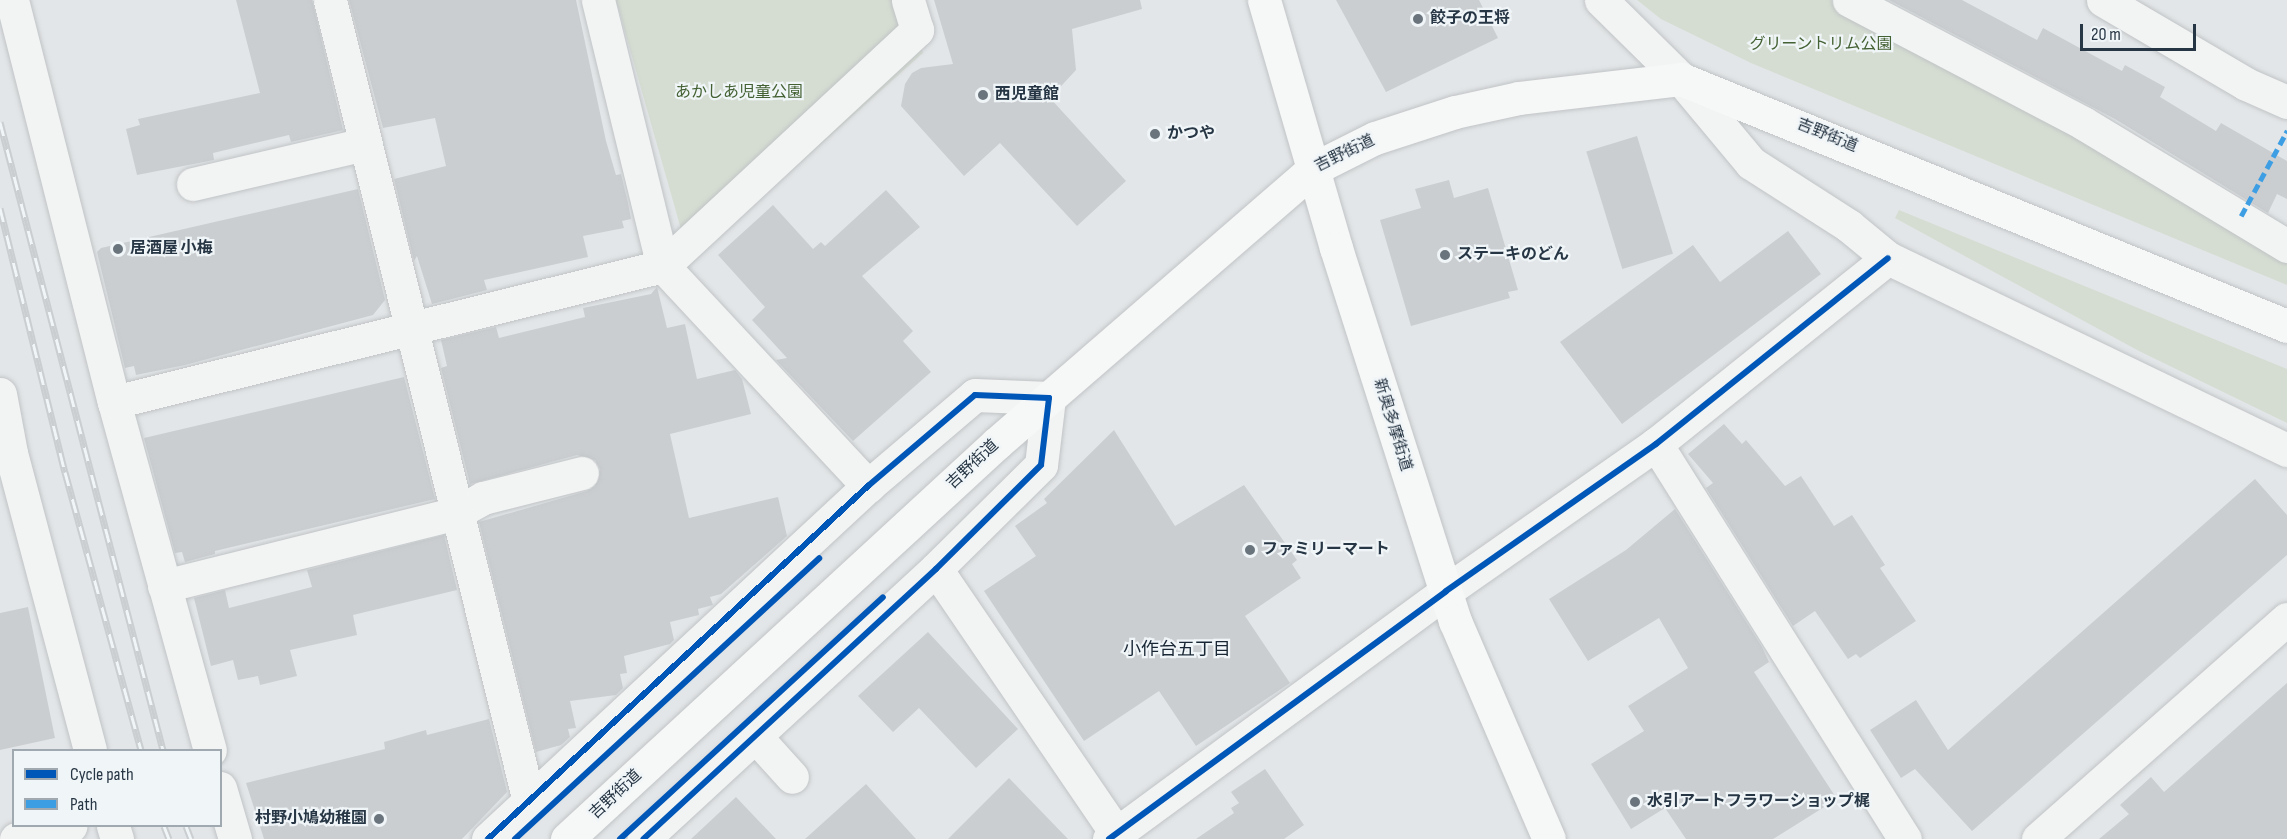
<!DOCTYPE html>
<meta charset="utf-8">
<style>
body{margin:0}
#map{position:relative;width:2287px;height:839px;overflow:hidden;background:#e3e6e8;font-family:"Sofia Sans Condensed","Noto Sans JP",sans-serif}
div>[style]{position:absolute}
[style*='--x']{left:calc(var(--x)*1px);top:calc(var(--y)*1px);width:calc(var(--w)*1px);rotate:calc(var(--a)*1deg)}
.green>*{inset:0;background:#d5ddd2}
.building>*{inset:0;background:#cbced1;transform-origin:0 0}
.roads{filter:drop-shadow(0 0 2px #c1c4c6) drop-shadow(0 0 2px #c1c4c6)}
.minor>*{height:33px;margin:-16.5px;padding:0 16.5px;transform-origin:16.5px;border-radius:16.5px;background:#f2f4f4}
.major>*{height:33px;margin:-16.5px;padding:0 16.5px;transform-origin:16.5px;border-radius:16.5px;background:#f6f7f7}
.rail>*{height:7px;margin-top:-3.5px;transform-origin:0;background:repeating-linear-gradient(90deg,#f0f5f8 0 14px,#cbced0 0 28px);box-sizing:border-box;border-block:2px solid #cbced0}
.quiet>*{height:4.5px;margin-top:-2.25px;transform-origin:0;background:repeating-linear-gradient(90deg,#3d9ee3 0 9px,transparent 0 13.5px)}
.cycleway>*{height:6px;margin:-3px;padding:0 3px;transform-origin:3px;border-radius:3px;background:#0057b8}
.dots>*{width:16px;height:16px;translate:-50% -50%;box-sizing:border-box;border:3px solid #f0f5f8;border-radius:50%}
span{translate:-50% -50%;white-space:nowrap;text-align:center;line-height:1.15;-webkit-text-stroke:4.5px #f0f5f8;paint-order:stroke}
.poi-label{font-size:16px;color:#273644;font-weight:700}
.left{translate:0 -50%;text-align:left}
.right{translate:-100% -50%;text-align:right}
.park-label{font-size:16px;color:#436132}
.street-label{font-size:16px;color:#273644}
.neighbourhood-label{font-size:18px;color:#192735}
.legend{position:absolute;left:12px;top:749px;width:210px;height:78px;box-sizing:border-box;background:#f0f5f8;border:2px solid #a0a9b0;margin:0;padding:8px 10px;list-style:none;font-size:18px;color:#273644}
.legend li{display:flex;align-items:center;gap:12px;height:30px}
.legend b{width:30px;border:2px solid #a0a9b0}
.scale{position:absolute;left:2080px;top:24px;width:116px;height:27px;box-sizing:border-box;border:3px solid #273644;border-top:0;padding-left:8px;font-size:18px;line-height:21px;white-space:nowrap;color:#273644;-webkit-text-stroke:4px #f0f5f8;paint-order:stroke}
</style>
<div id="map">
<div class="green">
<i style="clip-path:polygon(616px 0,910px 0,923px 53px,690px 261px)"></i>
<i style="clip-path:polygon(1637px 0,1831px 0,2075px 128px,2287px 257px,2287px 285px,1751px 63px,1661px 19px)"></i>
<i style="clip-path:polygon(1899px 210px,2287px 369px,2287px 423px,2139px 351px,1895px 218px)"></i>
</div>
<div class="building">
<i style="clip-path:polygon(236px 0,312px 0,343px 130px,291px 142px,289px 135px,213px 153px,214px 160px,137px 175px,126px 129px,140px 125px,138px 119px,260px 93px)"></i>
<i style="clip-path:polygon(349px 0,576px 0,606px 141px,616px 175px,621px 174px,628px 203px,631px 219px,622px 221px,624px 228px,583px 236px,588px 257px,484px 280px,487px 290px,432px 304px,417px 256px,414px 261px,394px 179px,446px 166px,435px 118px,383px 128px)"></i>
<i style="clip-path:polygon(934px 0,1140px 0,1142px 9px,1072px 29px,1076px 70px,1050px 98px,1126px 181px,1077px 226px,1000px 143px,964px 176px,901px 106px,905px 84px,912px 73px,921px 68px,953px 64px)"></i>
<i style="clip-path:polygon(1336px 0,1479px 0,1498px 38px,1386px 92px)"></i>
<i style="clip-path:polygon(1889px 0,1962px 0,2037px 40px,2043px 28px,2122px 71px,2125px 65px,2165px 87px,2160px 97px,2216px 131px,2221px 123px,2287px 161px,2287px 199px,2277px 194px,2268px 213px,2115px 119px)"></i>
<i style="left:1637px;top:136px;width:123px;height:53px;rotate:73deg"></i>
<i style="clip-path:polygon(1449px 180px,1454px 198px,1488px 188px,1518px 290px,1508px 292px,1510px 298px,1411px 326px,1380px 220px,1421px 208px,1415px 189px)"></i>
<i style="clip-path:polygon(358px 189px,385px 300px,373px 315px,185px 365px,136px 375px,134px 366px,125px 368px,97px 252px,101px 248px)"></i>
<i style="clip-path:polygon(886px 190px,920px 227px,862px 276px,913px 331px,903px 341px,931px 372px,853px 441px,776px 360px,787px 358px,752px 320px,765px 307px,718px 255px,773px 205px,813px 249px,821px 242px,825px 246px)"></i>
<i style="clip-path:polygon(1788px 231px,1821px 274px,1622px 424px,1560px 342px,1693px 245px,1720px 282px)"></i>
<i style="clip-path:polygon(657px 287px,667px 328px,685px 324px,697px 379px,735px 370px,742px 379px,751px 414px,670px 434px,689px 518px,778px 497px,787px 536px,721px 594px,710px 597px,713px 605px,698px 609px,699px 615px,670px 622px,674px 640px,670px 644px,624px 656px,627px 673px,620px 674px,623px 688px,616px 695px,570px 701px,576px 728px,568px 729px,570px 737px,561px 745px,536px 752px,479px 522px,587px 491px,595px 486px,600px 469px,595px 460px,577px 455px,470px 484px,441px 368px,447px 366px,441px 340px,496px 327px,499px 338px,585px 317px,583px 308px,651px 294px)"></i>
<i style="clip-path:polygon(404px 377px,435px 499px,215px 551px,215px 554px,185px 562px,182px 552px,175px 553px,144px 438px)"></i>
<i style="clip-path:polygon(1724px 424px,1742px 444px,1746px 440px,1785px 486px,1801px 476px,1834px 526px,1852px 515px,1885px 565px,1880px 568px,1916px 621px,1860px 658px,1856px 654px,1848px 659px,1815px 611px,1793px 626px,1706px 488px,1713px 483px,1688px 454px)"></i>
<i style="clip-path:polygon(1114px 430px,1175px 526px,1244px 485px,1297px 560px,1292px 564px,1301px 578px,1245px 616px,1290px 683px,1196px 746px,1159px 691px,1084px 741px,984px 591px,1036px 556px,1015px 526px,1047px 503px,1044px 499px)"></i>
<i style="clip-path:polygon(2255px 479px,2287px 515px,2287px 555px,1972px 831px,1915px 769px,1901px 778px,1870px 730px,1916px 700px,1948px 750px)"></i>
<i style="clip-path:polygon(1675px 509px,1762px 647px,1769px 662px,1754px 672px,1837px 799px,1773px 839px,1686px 839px,1665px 808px,1631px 829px,1591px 764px,1644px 731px,1628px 706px,1688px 668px,1659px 618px,1588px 661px,1549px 599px,1626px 550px)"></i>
<i style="clip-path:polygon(444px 535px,457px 590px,353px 615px,357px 635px,290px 650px,297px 676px,260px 685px,258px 676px,238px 680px,233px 660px,211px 666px,194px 598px,225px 590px,229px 608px,312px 587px,307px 570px)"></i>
<i style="clip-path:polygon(28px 607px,55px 738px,0 750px,0 613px)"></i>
<i style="clip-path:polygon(928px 632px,1018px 729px,976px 768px,919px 708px,893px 732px,858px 696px)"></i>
<i style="clip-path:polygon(2287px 683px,2287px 839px,2099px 839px,2129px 814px,2120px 805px,2151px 777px,2164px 792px)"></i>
<i style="clip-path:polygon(489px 719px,507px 792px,462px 839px,264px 839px,246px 783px,385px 749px,384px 742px,426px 730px,427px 735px)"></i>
<i style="clip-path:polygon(1265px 769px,1304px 825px,1284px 839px,1196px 839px,1234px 813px,1231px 808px,1239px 803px,1231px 792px)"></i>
<i style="clip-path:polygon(1009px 778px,1068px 839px,948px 839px)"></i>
<i style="clip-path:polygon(866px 784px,916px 839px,805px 839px)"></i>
<i style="clip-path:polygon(736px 797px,776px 839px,691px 839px)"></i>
</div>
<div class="roads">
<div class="minor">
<i style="--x:12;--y:0;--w:415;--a:75.8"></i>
<i style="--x:114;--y:402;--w:361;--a:74.6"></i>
<i style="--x:330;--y:0;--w:825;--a:76.05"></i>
<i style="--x:598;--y:0;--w:274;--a:76.3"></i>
<i style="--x:663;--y:266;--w:301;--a:47"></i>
<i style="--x:1601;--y:0;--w:112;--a:44.6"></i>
<i style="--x:1681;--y:79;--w:109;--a:50.2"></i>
<i style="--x:1751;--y:163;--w:117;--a:32.7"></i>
<i style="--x:1849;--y:226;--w:50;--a:39.4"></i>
<i style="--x:1888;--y:258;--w:443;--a:25.7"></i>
<i style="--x:1849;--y:0;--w:264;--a:27.7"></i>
<i style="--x:2083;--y:123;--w:238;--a:31.1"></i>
<i style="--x:2103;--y:0;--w:166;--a:30.4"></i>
<i style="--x:2246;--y:84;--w:45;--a:23.7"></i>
<i style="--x:193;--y:184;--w:177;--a:-13.1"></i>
<i style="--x:0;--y:394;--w:60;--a:79.4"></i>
<i style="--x:11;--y:453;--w:307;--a:75.1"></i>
<i style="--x:114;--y:402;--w:566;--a:-13.91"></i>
<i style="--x:663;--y:266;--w:347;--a:-42.9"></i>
<i style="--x:917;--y:30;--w:31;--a:-107"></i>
<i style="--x:1656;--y:444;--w:467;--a:57.8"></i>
<i style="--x:936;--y:569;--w:327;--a:55.7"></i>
<i style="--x:164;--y:586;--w:301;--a:-14"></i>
<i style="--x:456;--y:513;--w:31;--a:-29"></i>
<i style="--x:483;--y:498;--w:102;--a:-14.2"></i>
<i style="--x:755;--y:736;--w:55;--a:47.9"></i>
<i style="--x:220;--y:788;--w:53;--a:73.6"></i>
<i style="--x:113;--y:826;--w:14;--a:73"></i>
<i style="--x:16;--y:839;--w:56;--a:-13.5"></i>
<i style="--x:488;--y:839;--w:519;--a:-42.89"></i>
<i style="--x:868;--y:486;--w:140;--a:-40.4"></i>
<i style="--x:975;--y:395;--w:74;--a:2.3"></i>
<i style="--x:1049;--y:398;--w:67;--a:96.8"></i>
<i style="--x:1041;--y:465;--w:148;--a:135.3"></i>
<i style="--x:936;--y:569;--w:398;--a:137.3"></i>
<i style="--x:1109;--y:839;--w:418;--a:-36.3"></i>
<i style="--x:1446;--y:591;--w:256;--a:-35"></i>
<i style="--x:1656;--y:444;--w:297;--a:-38.7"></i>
<i style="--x:2038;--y:839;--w:332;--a:-41.5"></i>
</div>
<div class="major">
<i style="--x:1264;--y:0;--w:258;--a:73.8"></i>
<i style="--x:1336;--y:248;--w:392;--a:72.3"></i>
<i style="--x:1455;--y:621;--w:237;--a:66.7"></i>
<i style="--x:567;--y:839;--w:585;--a:-42.64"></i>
<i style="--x:997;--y:443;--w:418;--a:-40.9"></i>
<i style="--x:1313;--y:169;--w:69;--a:-26.6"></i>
<i style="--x:1375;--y:138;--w:84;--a:-18"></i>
<i style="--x:1455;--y:112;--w:66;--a:-12.3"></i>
<i style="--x:1519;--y:98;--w:163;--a:-6.7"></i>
<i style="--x:1681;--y:79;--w:654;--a:22.18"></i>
</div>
</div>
<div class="rail">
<i style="--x:0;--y:122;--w:649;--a:75.45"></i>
<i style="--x:0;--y:208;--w:272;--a:76.2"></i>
<i style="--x:65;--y:472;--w:288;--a:74.7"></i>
<i style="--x:164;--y:826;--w:14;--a:69"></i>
<i style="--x:186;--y:826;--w:14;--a:69"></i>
</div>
<div class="quiet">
<i style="--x:2241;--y:216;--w:97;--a:-61.6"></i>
</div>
<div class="cycleway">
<i style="--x:488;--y:839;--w:519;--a:-42.89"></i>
<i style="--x:868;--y:486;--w:140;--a:-40.4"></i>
<i style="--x:975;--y:395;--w:74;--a:2.3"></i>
<i style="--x:1049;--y:398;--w:67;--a:96.8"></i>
<i style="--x:1041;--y:465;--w:148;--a:135.3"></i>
<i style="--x:936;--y:569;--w:398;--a:137.3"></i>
<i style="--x:515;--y:839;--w:414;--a:-42.7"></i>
<i style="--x:620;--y:839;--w:357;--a:-42.6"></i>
<i style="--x:1109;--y:839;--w:418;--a:-36.3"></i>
<i style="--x:1446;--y:591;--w:256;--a:-35"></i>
<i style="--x:1656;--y:444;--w:297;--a:-38.7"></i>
</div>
<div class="dots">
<i style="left:1418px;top:19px;background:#69747d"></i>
<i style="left:983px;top:95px;background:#69747d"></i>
<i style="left:1155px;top:134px;background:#69747d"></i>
<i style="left:118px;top:249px;background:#69747d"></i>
<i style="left:1445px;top:255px;background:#69747d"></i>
<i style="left:1250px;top:550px;background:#69747d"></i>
<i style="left:1635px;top:802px;background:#69747d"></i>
<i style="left:379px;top:819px;background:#69747d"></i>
</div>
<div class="poi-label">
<span class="left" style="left:1430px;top:19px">餃子の王将</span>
<span class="left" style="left:995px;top:95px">西児童館</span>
<span class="left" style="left:1167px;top:134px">かつや</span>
<span class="left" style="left:130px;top:249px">居酒屋 小梅</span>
<span class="left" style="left:1457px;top:255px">ステーキのどん</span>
<span class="left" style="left:1262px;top:550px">ファミリーマート</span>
<span class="left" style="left:1647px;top:802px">水引アートフラワーショップ梶</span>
<span class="right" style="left:367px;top:819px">村野小鳩幼稚園</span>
</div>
<div class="park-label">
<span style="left:1821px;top:45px">グリーントリム公園</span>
<span style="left:739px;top:93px">あかしあ児童公園</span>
</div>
<div class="street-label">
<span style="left:1827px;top:136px;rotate:22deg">吉野街道</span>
<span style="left:1345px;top:154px;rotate:-26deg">吉野街道</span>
<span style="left:1392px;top:425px;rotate:73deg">新奥多摩街道</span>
<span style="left:973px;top:465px;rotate:-43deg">吉野街道</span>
<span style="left:616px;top:795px;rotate:-43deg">吉野街道</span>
</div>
<div class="neighbourhood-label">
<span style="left:1177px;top:650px">小作台五丁目</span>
</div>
<ul class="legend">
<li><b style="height:8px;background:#0057b8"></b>Cycle path</li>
<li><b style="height:8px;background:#3d9ee3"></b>Path</li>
</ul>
<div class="scale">20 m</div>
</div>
